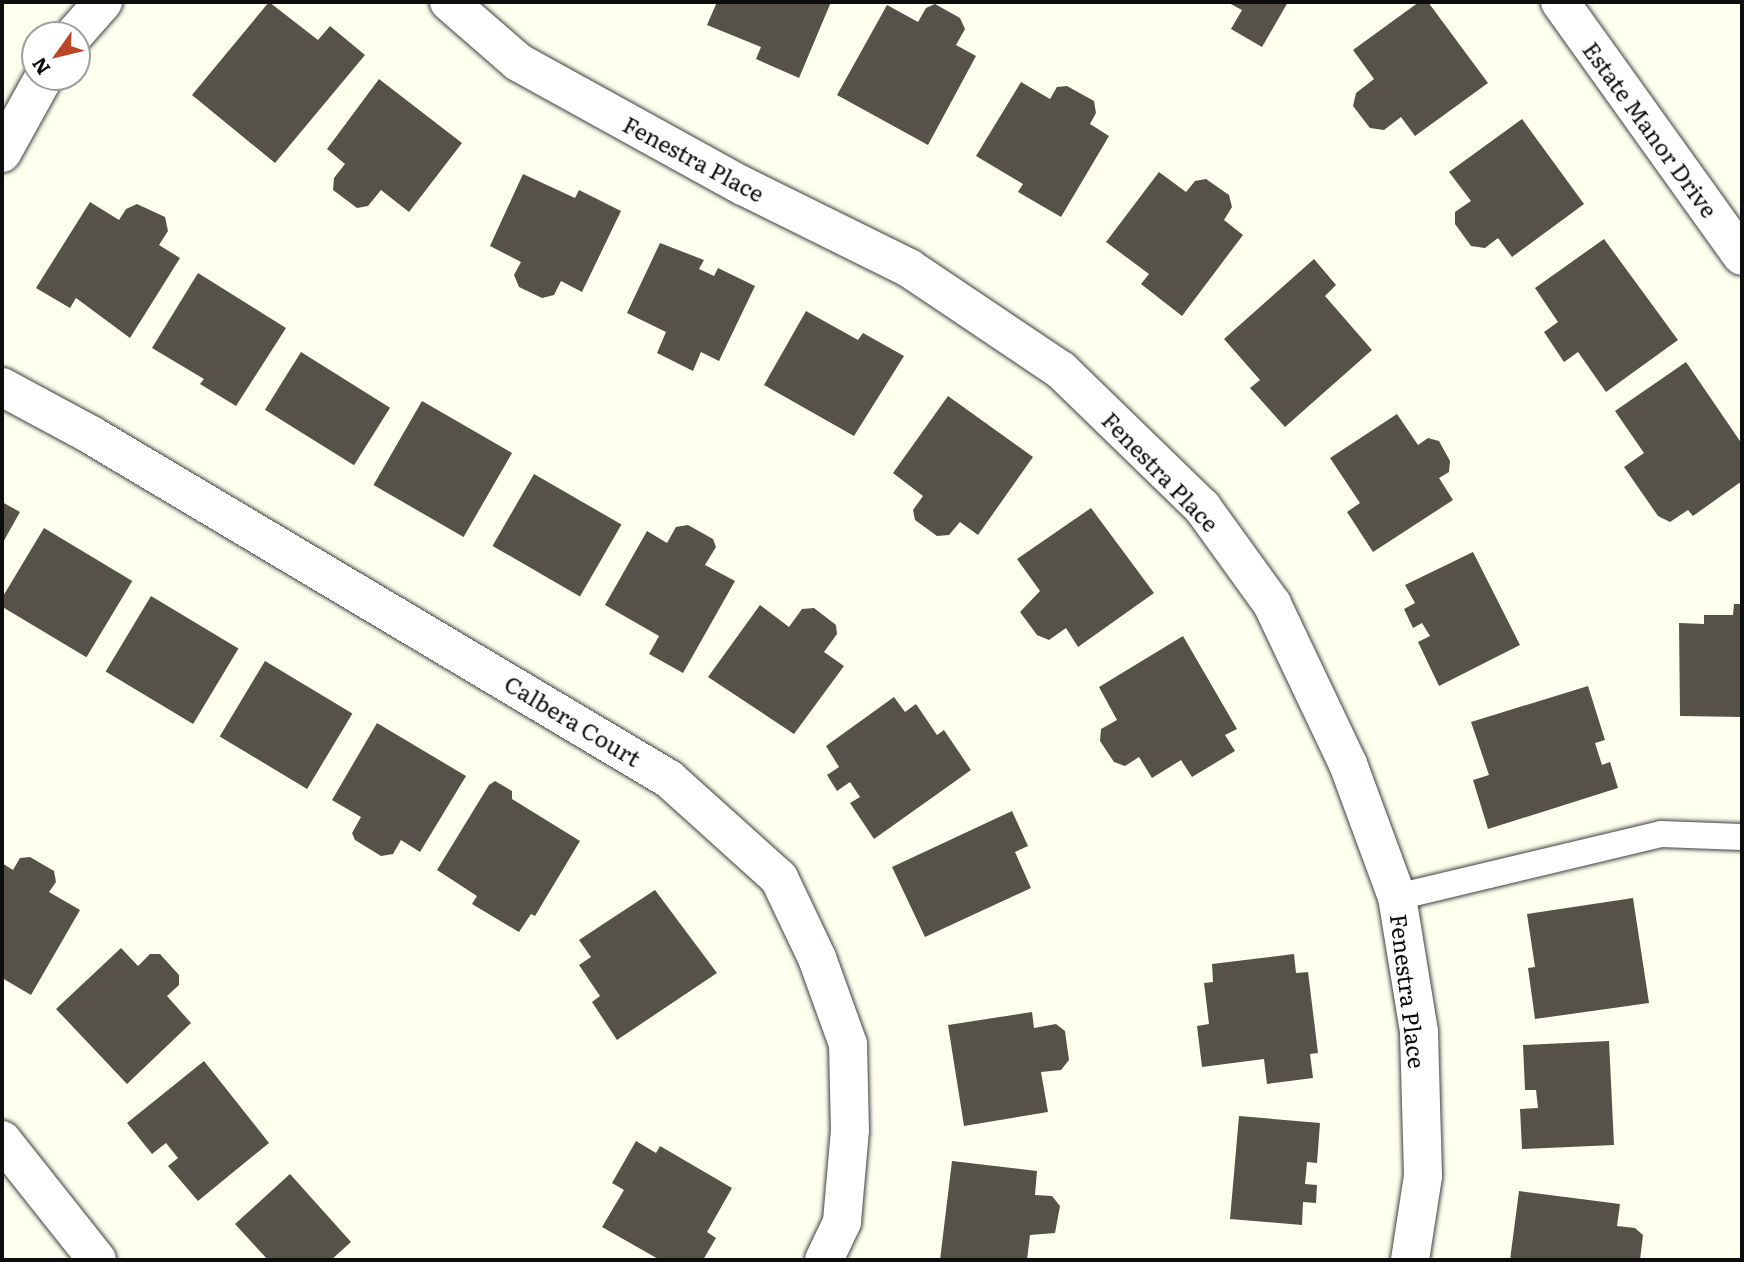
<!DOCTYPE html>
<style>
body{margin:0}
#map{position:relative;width:1744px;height:1262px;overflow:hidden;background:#feffee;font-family:Literata,serif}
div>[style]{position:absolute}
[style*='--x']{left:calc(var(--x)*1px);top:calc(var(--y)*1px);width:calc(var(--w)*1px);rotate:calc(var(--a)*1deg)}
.building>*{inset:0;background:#56524a;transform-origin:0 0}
.roads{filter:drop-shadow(0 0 2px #404040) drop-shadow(0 0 2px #404040)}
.service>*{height:26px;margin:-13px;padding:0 13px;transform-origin:13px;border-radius:13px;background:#fff}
.minor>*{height:38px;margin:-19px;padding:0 19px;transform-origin:19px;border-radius:19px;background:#fff}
span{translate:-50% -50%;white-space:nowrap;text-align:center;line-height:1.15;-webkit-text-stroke:7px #fff;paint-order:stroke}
.street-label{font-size:23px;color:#0d0d0d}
.frame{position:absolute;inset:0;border:4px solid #0d0d0d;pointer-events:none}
.north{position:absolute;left:21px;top:21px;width:70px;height:70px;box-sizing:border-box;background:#fff;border:2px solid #9e9e9e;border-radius:50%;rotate:236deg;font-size:19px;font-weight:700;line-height:28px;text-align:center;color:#0d0d0d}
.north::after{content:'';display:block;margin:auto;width:24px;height:32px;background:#bb4728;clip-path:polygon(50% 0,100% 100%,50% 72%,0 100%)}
</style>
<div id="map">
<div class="building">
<i style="clip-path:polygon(269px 2px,318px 40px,330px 26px,365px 55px,275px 163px,192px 95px)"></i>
<i style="clip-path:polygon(717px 2px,831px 2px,799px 78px,756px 59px,761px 47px,707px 25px)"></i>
<i style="clip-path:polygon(1227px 2px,1288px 2px,1262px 47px,1231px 29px,1242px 10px)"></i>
<i style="clip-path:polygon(1419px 2px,1428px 2px,1488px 83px,1415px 136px,1401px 117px,1384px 130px,1370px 128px,1353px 106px,1356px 93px,1374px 79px,1353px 50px)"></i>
<i style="clip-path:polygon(935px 4px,960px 18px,965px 29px,956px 45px,976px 56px,928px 145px,837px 95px,887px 5px,918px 22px,926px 8px)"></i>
<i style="clip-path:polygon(379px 79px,462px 143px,409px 212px,381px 190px,368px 206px,357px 208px,333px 190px,334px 178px,345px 164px,327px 149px)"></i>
<i style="clip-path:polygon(1021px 82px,1050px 99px,1057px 87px,1067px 86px,1094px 101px,1096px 113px,1090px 124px,1109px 136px,1061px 217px,1018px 192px,1023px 184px,976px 156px)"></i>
<i style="clip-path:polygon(1522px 119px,1584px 204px,1512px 257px,1498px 238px,1485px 248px,1471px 246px,1455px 224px,1455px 212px,1471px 201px,1449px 172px)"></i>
<i style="clip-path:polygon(1159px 172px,1186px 192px,1195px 181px,1206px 179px,1229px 195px,1232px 207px,1224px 220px,1243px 235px,1182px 316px,1141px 284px,1149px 274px,1106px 242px)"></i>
<i style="clip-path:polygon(523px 174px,575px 198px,579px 190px,621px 211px,582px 292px,561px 281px,554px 295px,542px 298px,519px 287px,514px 275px,521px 262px,490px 246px)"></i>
<i style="clip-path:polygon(90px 202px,119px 220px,126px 209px,137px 204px,165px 217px,168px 231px,159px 245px,180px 258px,130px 338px,76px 298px,70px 308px,36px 288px)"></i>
<i style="clip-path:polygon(1604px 239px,1678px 340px,1606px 392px,1578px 352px,1564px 362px,1544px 332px,1558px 322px,1535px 288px)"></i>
<i style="clip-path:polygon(660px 243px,704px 260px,699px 269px,714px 276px,718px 268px,755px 286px,719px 361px,701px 352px,693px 371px,657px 353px,666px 332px,627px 313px)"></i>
<i style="clip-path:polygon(1314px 259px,1336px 285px,1325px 296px,1372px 350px,1285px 427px,1250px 388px,1260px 380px,1224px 339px)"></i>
<i style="clip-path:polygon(198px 273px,286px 328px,236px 406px,200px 384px,204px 379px,152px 348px)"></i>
<i style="clip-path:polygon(806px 311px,858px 340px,863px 333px,904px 356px,854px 436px,764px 385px)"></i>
<i style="left:301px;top:352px;width:105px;height:68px;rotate:32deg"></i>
<i style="clip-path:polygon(1686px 362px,1742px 444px,1742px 481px,1693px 516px,1688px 510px,1670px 522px,1658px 516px,1624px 467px,1644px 453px,1615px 411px)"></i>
<i style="clip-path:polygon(948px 396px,1033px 457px,978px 535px,960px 522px,949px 535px,937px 536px,915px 520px,913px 510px,923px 496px,893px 473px)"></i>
<i style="left:422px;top:401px;width:104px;height:97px;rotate:30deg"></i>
<i style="clip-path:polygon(1397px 414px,1418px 445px,1428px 438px,1439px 441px,1450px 461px,1449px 472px,1439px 478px,1453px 500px,1373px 552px,1347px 512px,1360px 503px,1330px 458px)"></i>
<i style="left:534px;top:474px;width:101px;height:83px;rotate:30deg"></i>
<i style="clip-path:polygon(2px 502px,20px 512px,2px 544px)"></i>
<i style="clip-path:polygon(1091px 508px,1154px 593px,1078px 647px,1066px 628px,1049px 640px,1037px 635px,1020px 612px,1040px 591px,1017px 559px)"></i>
<i style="clip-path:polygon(688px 525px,713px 539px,716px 547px,705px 565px,735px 581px,683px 673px,649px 654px,659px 636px,605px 605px,647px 531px,667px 543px,676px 527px)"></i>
<i style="left:44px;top:528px;width:103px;height:89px;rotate:31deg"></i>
<i style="clip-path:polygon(1473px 552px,1520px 645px,1439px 686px,1418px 642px,1430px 636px,1422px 623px,1413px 628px,1404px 609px,1415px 603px,1405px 585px)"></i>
<i style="left:151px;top:596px;width:102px;height:88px;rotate:31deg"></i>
<i style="clip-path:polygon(1734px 604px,1742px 604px,1742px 717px,1680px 716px,1679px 623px,1704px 624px,1704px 615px,1733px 615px)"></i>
<i style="clip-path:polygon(760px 605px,789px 627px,802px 609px,814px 608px,836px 625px,837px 634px,824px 652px,844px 666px,794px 734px,708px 677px)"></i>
<i style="clip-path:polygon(1183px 636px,1237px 729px,1225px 735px,1235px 751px,1192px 777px,1181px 760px,1152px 778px,1139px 757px,1125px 766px,1114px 762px,1100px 741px,1101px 729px,1117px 720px,1099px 687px)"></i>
<i style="left:265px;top:661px;width:102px;height:88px;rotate:31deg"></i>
<i style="clip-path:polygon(1588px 686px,1605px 740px,1595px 743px,1602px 765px,1610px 762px,1618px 788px,1488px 829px,1473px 780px,1489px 775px,1471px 722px)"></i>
<i style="clip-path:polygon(894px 697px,905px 712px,916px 704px,937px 735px,944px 730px,971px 770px,874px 839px,850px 803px,860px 797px,850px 782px,837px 791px,827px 775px,839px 767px,826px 746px)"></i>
<i style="clip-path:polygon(377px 723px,466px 776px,420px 852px,401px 840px,393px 854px,381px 856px,355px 840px,352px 833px,361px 817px,332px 800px)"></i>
<i style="clip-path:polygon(495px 781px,512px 791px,512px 799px,580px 841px,535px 916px,531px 914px,519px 932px,472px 904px,477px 896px,437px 870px,489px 785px)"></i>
<i style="clip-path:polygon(1012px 811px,1028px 846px,1015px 852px,1031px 888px,925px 937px,892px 867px)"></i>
<i style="clip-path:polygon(30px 857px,54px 871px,56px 882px,49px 892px,80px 910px,31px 995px,2px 978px,2px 863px,13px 870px,20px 858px)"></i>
<i style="clip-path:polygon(655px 890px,717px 973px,617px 1040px,592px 1002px,600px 996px,579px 965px,591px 957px,579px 940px)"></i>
<i style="clip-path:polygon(1633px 898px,1649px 1003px,1535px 1019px,1528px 968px,1535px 967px,1527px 914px)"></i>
<i style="clip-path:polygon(121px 948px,138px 966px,150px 954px,160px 954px,179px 975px,179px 985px,167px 996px,191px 1023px,127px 1084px,56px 1009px)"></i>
<i style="clip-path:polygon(1294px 954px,1296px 973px,1308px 972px,1318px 1053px,1310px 1054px,1313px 1078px,1267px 1084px,1264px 1059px,1202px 1067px,1197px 1026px,1209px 1024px,1204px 983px,1213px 982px,1212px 964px)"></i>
<i style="clip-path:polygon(1032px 1012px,1034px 1028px,1056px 1024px,1065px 1031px,1069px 1060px,1061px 1070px,1041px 1072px,1048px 1112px,964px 1126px,948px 1025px)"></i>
<i style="clip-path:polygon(1609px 1041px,1614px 1145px,1522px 1149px,1520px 1109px,1538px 1108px,1536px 1090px,1525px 1090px,1523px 1045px)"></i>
<i style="clip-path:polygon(204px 1061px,269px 1143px,198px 1201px,168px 1166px,178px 1158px,166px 1143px,152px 1154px,127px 1123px)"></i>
<i style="clip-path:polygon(1239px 1116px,1320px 1123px,1317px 1163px,1307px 1162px,1305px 1184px,1317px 1185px,1316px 1203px,1303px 1202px,1302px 1225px,1230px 1219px)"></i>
<i style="clip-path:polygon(636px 1141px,656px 1153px,660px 1146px,732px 1188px,707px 1232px,716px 1238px,703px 1260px,660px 1260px,602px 1227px,624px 1190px,612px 1183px)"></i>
<i style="clip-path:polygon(952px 1161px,1037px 1171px,1035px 1195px,1052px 1196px,1060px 1206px,1055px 1233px,1030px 1235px,1027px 1260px,940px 1260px)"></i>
<i style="clip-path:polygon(290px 1174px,351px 1242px,331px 1260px,268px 1260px,235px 1224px)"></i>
<i style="clip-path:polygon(1519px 1191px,1620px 1204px,1617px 1226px,1635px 1228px,1643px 1235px,1640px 1260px,1510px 1260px)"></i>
</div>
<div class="roads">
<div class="service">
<i style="--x:1397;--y:897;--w:271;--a:-13.4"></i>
<i style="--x:1661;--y:834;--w:81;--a:2.1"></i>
</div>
<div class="minor">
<i style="--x:449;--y:2;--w:91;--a:41"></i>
<i style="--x:518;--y:62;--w:257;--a:28.9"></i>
<i style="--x:743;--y:186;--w:185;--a:26.3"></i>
<i style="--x:909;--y:268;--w:183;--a:33.9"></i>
<i style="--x:1061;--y:370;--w:197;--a:44.2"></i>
<i style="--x:1202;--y:507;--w:120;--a:54.2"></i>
<i style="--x:1272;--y:604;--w:177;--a:64.6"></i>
<i style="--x:1348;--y:764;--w:142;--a:69.8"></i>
<i style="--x:1397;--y:897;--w:137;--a:80.7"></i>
<i style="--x:1419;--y:1032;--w:144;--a:88.4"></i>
<i style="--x:1423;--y:1176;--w:85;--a:98.8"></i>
<i style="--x:1560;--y:2;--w:312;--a:54.4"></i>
<i style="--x:74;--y:35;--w:44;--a:-48.7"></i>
<i style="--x:2;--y:153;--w:87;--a:-61.1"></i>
<i style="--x:2;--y:387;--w:101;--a:28.3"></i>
<i style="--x:91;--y:435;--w:673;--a:30.76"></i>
<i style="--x:669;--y:779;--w:148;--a:42"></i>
<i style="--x:779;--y:878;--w:89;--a:64.6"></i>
<i style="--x:817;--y:958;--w:91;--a:70.2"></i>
<i style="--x:848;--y:1044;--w:86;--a:88.7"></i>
<i style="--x:850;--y:1130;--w:92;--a:95"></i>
<i style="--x:842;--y:1222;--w:42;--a:115.3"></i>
<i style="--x:2;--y:1140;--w:153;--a:51.6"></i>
</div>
</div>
<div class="street-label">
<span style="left:1651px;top:129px;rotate:54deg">Estate Manor Drive</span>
<span style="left:694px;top:158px;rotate:28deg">Fenestra Place</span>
<span style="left:1161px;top:471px;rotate:46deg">Fenestra Place</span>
<span style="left:573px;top:720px;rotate:31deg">Calbera Court</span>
<span style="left:1409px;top:991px;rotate:83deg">Fenestra Place</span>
</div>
<div class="frame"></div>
<div class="north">N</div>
</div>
